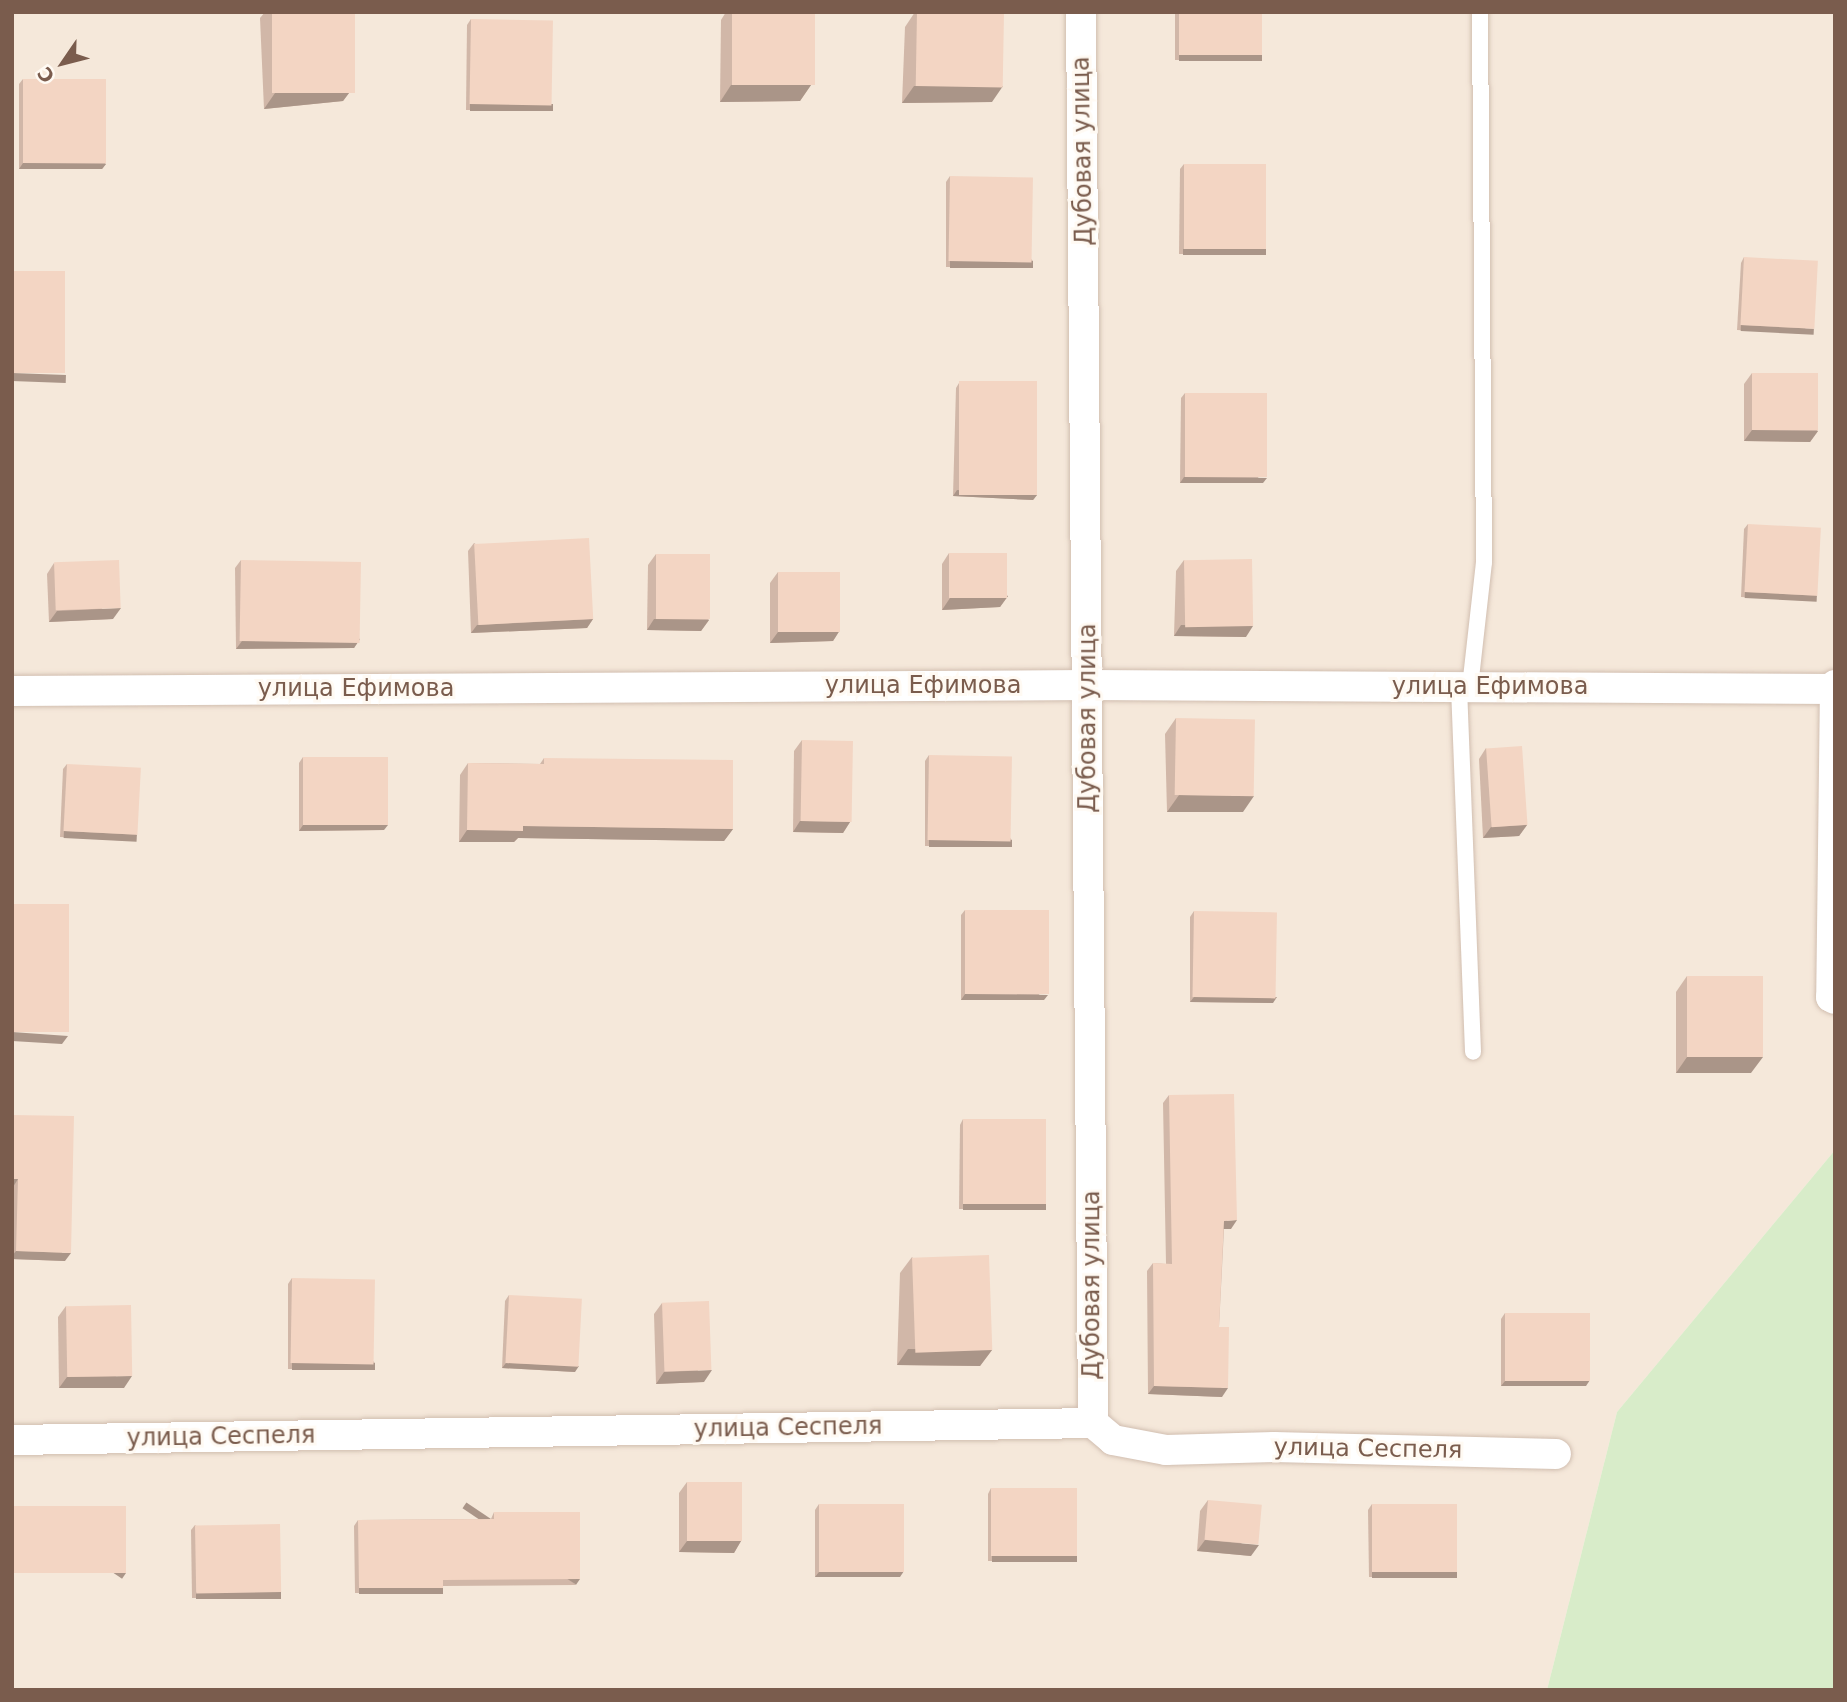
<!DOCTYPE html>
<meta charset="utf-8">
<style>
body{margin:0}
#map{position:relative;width:1847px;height:1702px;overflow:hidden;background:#fdf6ec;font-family:"DejaVu Sans",sans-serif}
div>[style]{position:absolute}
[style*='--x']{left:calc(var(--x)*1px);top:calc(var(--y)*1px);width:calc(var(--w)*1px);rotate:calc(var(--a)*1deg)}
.residential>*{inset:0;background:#f5e8da}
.green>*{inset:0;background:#d8ecc9}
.roads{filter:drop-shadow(0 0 2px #d1beb0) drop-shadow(0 0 2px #d1beb0)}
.service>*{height:16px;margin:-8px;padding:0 8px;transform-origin:8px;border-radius:8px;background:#fff}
.minor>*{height:30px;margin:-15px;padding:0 15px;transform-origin:15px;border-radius:15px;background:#fff}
.wall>*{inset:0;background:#d1b7a8}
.shaded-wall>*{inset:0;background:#aa9588;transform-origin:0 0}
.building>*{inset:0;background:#f3d5c3;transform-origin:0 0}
span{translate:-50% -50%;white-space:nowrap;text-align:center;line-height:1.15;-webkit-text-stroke:6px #fffaf3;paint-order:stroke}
.street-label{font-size:24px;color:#7a5c4d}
.frame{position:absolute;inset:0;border:14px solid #7a5c4d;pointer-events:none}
.north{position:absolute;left:28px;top:28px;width:70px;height:70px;-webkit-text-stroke:5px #fffaf3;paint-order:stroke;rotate:235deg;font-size:19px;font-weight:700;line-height:28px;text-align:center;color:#7a5c4d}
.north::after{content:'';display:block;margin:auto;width:24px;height:32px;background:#7a5c4d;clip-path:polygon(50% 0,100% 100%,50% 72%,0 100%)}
</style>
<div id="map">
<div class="residential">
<i style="clip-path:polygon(12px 12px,1835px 12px,1835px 1150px,1617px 1412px,1547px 1690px,12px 1690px)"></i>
</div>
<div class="green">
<i style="clip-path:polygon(1835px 1150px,1835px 1690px,1547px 1690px,1617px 1412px)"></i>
</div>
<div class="roads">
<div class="service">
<i style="--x:1459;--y:687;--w:365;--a:87.8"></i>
<i style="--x:1470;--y:687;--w:126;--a:-83.6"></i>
<i style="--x:1484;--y:562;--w:550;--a:-90.42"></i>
</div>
<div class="minor">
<i style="--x:1081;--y:12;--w:1411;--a:89.51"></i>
<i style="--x:1835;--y:685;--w:312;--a:90.7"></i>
<i style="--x:1831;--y:997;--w:4;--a:27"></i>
<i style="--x:12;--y:691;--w:1076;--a:-0.32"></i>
<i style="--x:1088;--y:685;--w:747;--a:0.31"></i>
<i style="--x:12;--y:1440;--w:1081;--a:-0.9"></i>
<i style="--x:1093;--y:1423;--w:26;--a:40"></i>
<i style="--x:1113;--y:1440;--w:54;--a:10.7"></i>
<i style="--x:1166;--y:1450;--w:108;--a:-1.6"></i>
<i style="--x:1274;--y:1447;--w:282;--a:1.4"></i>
</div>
</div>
<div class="wall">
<i style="clip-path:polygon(265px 12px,355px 12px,355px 85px,343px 101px,264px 109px,260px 18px)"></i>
<i style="clip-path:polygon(726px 12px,815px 12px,811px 85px,800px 101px,720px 102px,721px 20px)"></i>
<i style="clip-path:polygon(915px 12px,981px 12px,992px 102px,902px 103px,905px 27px)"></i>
<i style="clip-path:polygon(1175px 12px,1262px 12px,1262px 55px,1258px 60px,1175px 60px)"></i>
<i style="clip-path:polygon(471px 19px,550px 110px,466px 110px,467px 25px)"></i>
<i style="clip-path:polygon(23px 79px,106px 164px,102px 169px,19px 169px,19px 84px)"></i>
<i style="clip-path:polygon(1184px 164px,1266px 249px,1262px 254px,1179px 254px,1180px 169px)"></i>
<i style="clip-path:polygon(950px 176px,1033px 261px,1029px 267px,946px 267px,946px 182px)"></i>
<i style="clip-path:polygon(1744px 257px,1810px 334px,1737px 330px,1741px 263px)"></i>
<i style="clip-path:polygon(1752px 373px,1818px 431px,1810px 442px,1744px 441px,1744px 384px)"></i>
<i style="clip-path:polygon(959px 383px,1037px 495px,1033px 500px,953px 496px,956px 388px)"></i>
<i style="clip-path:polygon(1185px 393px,1263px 483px,1180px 483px,1181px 398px)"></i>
<i style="clip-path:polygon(1748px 524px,1817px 596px,1813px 601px,1741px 597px,1744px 529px)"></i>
<i style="clip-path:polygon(474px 543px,593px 619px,587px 628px,471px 633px,468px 551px)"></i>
<i style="clip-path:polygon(949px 553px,1008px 596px,1000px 607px,942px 610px,942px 564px)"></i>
<i style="clip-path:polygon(656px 554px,709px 620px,701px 631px,647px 630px,648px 565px)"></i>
<i style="clip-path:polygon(241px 560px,360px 639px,354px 648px,236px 649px,235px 568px)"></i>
<i style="clip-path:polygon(1184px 560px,1246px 637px,1174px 636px,1176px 571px)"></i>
<i style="clip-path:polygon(54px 563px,113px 619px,49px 622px,47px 574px)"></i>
<i style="clip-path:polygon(778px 572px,840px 630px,833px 641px,770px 643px,770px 583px)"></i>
<i style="clip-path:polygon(1176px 718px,1243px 812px,1167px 812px,1165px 734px)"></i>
<i style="clip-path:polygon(802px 740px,850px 822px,843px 833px,793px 832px,794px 751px)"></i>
<i style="clip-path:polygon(1486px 748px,1527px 825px,1519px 836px,1483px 838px,1479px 759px)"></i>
<i style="clip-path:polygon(929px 755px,1012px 840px,1008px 846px,925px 846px,925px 761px)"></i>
<i style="clip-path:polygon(303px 757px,384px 830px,299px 831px,299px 763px)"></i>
<i style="clip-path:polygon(544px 758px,733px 829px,724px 841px,518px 838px,514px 842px,459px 842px,460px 775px,468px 763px,540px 764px)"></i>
<i style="clip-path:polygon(67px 764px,137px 835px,133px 841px,60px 837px,63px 769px)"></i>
<i style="clip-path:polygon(965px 910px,1044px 1000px,961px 1000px,961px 915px)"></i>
<i style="clip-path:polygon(1194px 911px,1273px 1003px,1190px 1002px,1190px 917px)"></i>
<i style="clip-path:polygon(1687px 976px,1751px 1073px,1676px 1073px,1676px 992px)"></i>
<i style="clip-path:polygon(1169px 1095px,1231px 1229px,1224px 1229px,1219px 1327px,1222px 1397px,1148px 1394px,1147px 1271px,1153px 1263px,1166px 1264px,1163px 1103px)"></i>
<i style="clip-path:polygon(12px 1115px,65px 1261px,12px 1259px)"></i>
<i style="clip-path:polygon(963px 1119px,1042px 1209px,959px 1209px,960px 1125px)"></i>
<i style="clip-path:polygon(912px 1257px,992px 1350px,980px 1366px,897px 1365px,900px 1273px)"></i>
<i style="clip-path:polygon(292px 1278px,375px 1363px,371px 1369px,288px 1369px,288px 1284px)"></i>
<i style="clip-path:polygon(509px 1295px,575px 1372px,502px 1368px,505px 1301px)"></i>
<i style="clip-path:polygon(662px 1303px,704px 1382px,656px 1384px,654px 1314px)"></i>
<i style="clip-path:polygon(66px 1306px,124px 1388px,59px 1388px,58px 1317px)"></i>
<i style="clip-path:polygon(1505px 1313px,1586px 1386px,1501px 1386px,1501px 1319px)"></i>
<i style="clip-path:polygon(687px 1482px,741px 1541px,734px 1553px,679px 1552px,679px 1493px)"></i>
<i style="clip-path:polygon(991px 1488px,1077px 1556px,1073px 1561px,988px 1561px,988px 1494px)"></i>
<i style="clip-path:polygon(1208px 1500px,1251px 1556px,1197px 1551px,1200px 1511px)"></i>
<i style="clip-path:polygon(819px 1504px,900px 1577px,815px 1577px,815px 1510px)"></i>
<i style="clip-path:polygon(1372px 1504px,1457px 1572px,1453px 1577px,1369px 1577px,1368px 1510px)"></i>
<i style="clip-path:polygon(494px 1512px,576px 1585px,443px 1586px,440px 1593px,355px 1593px,354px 1526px,358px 1520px,491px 1519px)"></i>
<i style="clip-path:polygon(195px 1525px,281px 1592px,277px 1598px,192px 1598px,191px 1530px)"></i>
</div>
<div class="shaded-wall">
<i style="left:1179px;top:55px;width:83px;height:6px"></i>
<i style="clip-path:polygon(355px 85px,343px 101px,264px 109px,275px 93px)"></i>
<i style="clip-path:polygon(731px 85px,811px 85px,800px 101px,720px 102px)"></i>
<i style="clip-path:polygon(914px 86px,1003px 86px,992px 102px,902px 103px)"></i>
<i style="left:470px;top:104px;width:83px;height:7px"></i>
<i style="clip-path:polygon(23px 163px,106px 164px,102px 169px,19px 169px)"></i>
<i style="left:1183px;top:249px;width:83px;height:6px"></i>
<i style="left:950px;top:261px;width:83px;height:7px"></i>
<i style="left:1741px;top:325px;width:73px;height:6px;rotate:3deg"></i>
<i style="left:12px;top:373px;width:54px;height:8px;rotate:2deg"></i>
<i style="clip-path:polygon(1752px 430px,1818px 431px,1810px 442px,1744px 441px)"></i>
<i style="clip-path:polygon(1184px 477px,1267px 478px,1263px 483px,1180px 483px)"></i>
<i style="clip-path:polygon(957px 490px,1037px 495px,1033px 500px,953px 496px)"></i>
<i style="left:1745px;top:592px;width:72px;height:6px;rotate:3deg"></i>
<i style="clip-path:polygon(1008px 596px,1000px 607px,942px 610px,950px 598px)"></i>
<i style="clip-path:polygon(121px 608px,113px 619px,49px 622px,57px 611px)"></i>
<i style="clip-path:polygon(593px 619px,587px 628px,471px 633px,477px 625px)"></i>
<i style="clip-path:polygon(654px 619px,709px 620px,701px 631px,647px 630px)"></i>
<i style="clip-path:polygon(1181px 625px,1253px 626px,1246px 637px,1174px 636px)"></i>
<i style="clip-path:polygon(840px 630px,833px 641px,770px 643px,778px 632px)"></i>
<i style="clip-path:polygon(360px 639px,354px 648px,236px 649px,242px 641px)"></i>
<i style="clip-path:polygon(1179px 795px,1254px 796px,1243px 812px,1167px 812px)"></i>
<i style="clip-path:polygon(800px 821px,850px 822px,843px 833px,793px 832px)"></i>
<i style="clip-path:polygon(303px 825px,388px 825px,384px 830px,299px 831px)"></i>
<i style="clip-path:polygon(1527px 825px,1519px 836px,1483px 838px,1491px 827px)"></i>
<i style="clip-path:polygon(523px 826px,733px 829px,724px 841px,518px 838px,514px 842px,459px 842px,467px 830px)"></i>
<i style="left:64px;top:831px;width:73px;height:7px;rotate:3deg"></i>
<i style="left:929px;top:840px;width:83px;height:7px"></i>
<i style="clip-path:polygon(965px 994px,1048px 995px,1044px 1000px,961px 1000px)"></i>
<i style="clip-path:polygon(1194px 997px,1277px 997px,1273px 1003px,1190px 1002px)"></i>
<i style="clip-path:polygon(12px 1032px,68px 1036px,62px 1044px,12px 1041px)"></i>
<i style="clip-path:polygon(1687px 1057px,1763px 1057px,1751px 1073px,1676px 1073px)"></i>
<i style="clip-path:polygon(12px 1179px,18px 1179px,13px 1187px,12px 1187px)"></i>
<i style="left:963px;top:1204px;width:83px;height:6px"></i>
<i style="clip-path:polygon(1237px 1220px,1231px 1229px,1218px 1229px,1224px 1221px)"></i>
<i style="clip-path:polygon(16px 1251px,71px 1253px,65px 1261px,12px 1259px,12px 1256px)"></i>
<i style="clip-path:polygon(908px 1349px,992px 1350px,980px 1366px,897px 1365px)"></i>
<i style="left:292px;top:1363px;width:83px;height:7px"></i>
<i style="clip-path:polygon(506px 1363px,579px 1366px,575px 1372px,502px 1368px)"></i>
<i style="clip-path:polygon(712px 1370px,704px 1382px,656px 1384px,664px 1372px)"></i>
<i style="clip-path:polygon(132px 1376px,124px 1388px,59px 1388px,67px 1377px)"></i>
<i style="clip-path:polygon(1590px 1380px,1586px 1386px,1501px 1386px,1505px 1381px)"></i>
<i style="clip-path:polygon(1154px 1386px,1228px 1388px,1222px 1397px,1148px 1394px)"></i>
<i style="clip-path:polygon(1205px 1540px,1259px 1545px,1251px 1556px,1197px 1551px)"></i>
<i style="clip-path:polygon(687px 1541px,741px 1541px,734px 1553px,679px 1552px)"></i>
<i style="left:992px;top:1556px;width:85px;height:6px"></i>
<i style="clip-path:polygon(904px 1571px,900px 1577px,815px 1577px,819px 1572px)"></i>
<i style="left:1372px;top:1572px;width:85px;height:6px"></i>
<i style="left:126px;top:1573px;width:7px;height:114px;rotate:124deg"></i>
<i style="left:580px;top:1579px;width:7px;height:137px;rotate:124deg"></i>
<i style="left:359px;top:1588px;width:84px;height:6px"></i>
<i style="left:196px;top:1592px;width:85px;height:7px"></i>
</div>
<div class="building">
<i style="left:272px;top:12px;width:83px;height:81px"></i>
<i style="left:732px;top:12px;width:83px;height:73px"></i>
<i style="left:917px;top:12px;width:87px;height:74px;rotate:1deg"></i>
<i style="left:1179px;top:12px;width:83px;height:43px"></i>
<i style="left:471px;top:19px;width:82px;height:85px;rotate:1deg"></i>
<i style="left:23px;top:79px;width:83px;height:84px"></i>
<i style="left:1184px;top:164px;width:82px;height:85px"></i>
<i style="left:950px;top:176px;width:83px;height:85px;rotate:1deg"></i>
<i style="left:1744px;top:257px;width:74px;height:68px;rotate:3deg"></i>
<i style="left:12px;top:271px;width:53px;height:102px"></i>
<i style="left:1752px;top:373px;width:66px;height:57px"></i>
<i style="left:1037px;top:381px;width:114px;height:78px;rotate:90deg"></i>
<i style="left:1185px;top:393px;width:82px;height:84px"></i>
<i style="left:1748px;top:524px;width:73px;height:68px;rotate:3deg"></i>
<i style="left:589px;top:538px;width:81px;height:115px;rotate:87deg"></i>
<i style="left:949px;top:553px;width:58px;height:45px"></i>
<i style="left:656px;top:554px;width:54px;height:65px"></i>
<i style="left:1252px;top:559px;width:67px;height:68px;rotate:89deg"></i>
<i style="left:119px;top:560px;width:48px;height:65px;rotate:88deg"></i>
<i style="left:241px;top:560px;width:120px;height:81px;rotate:1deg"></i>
<i style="left:778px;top:572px;width:62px;height:60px"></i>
<i style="left:1176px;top:718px;width:79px;height:77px;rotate:1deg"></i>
<i style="left:802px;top:740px;width:51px;height:81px;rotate:1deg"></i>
<i style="left:1522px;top:746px;width:79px;height:36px;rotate:86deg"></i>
<i style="left:929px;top:755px;width:83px;height:85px;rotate:1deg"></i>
<i style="left:303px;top:757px;width:85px;height:68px"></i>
<i style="clip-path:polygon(544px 758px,733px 760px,733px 829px,523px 826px,523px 831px,467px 830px,468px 763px,544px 764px)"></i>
<i style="left:67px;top:764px;width:74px;height:67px;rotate:3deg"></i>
<i style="left:12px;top:904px;width:57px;height:128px"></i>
<i style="left:965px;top:910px;width:84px;height:84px"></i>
<i style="left:1194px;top:911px;width:83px;height:86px;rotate:1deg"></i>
<i style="left:1687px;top:976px;width:76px;height:81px"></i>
<i style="clip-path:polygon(1234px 1094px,1237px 1220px,1224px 1221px,1219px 1327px,1229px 1327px,1228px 1388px,1154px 1386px,1153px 1263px,1172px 1264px,1169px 1095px)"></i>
<i style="clip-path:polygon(12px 1115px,74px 1116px,71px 1253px,16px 1251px,18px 1179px,12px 1179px)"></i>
<i style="left:963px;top:1119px;width:83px;height:85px"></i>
<i style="left:989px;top:1255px;width:95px;height:77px;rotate:88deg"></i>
<i style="left:292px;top:1278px;width:83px;height:85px;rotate:1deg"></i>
<i style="left:509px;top:1295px;width:73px;height:68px;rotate:3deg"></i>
<i style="left:709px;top:1301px;width:69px;height:47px;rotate:88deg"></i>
<i style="left:131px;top:1305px;width:71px;height:65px;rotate:89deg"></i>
<i style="left:1505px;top:1313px;width:85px;height:68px"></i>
<i style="left:687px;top:1482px;width:55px;height:59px"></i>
<i style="left:991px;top:1488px;width:86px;height:68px"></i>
<i style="left:1208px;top:1500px;width:54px;height:40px;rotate:5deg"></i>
<i style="left:819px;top:1504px;width:85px;height:68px"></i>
<i style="left:1372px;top:1504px;width:85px;height:68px"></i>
<i style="left:126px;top:1506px;width:67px;height:114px;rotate:90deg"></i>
<i style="clip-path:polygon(494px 1512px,580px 1512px,580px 1579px,443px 1580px,443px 1588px,359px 1588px,358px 1520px,494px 1519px)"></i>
<i style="left:280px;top:1524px;width:68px;height:85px;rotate:89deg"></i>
</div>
<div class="street-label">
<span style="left:1083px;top:151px;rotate:-91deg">Дубовая улица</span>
<span style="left:923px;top:686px">улица Ефимова</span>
<span style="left:1490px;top:687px">улица Ефимова</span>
<span style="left:356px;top:689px">улица Ефимова</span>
<span style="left:1088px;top:718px;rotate:-90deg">Дубовая улица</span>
<span style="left:1092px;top:1285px;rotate:-90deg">Дубовая улица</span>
<span style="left:788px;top:1428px;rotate:-1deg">улица Сеспеля</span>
<span style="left:221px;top:1437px;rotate:-1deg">улица Сеспеля</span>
<span style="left:1368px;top:1449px;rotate:1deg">улица Сеспеля</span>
</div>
<div class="frame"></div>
<div class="north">С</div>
</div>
